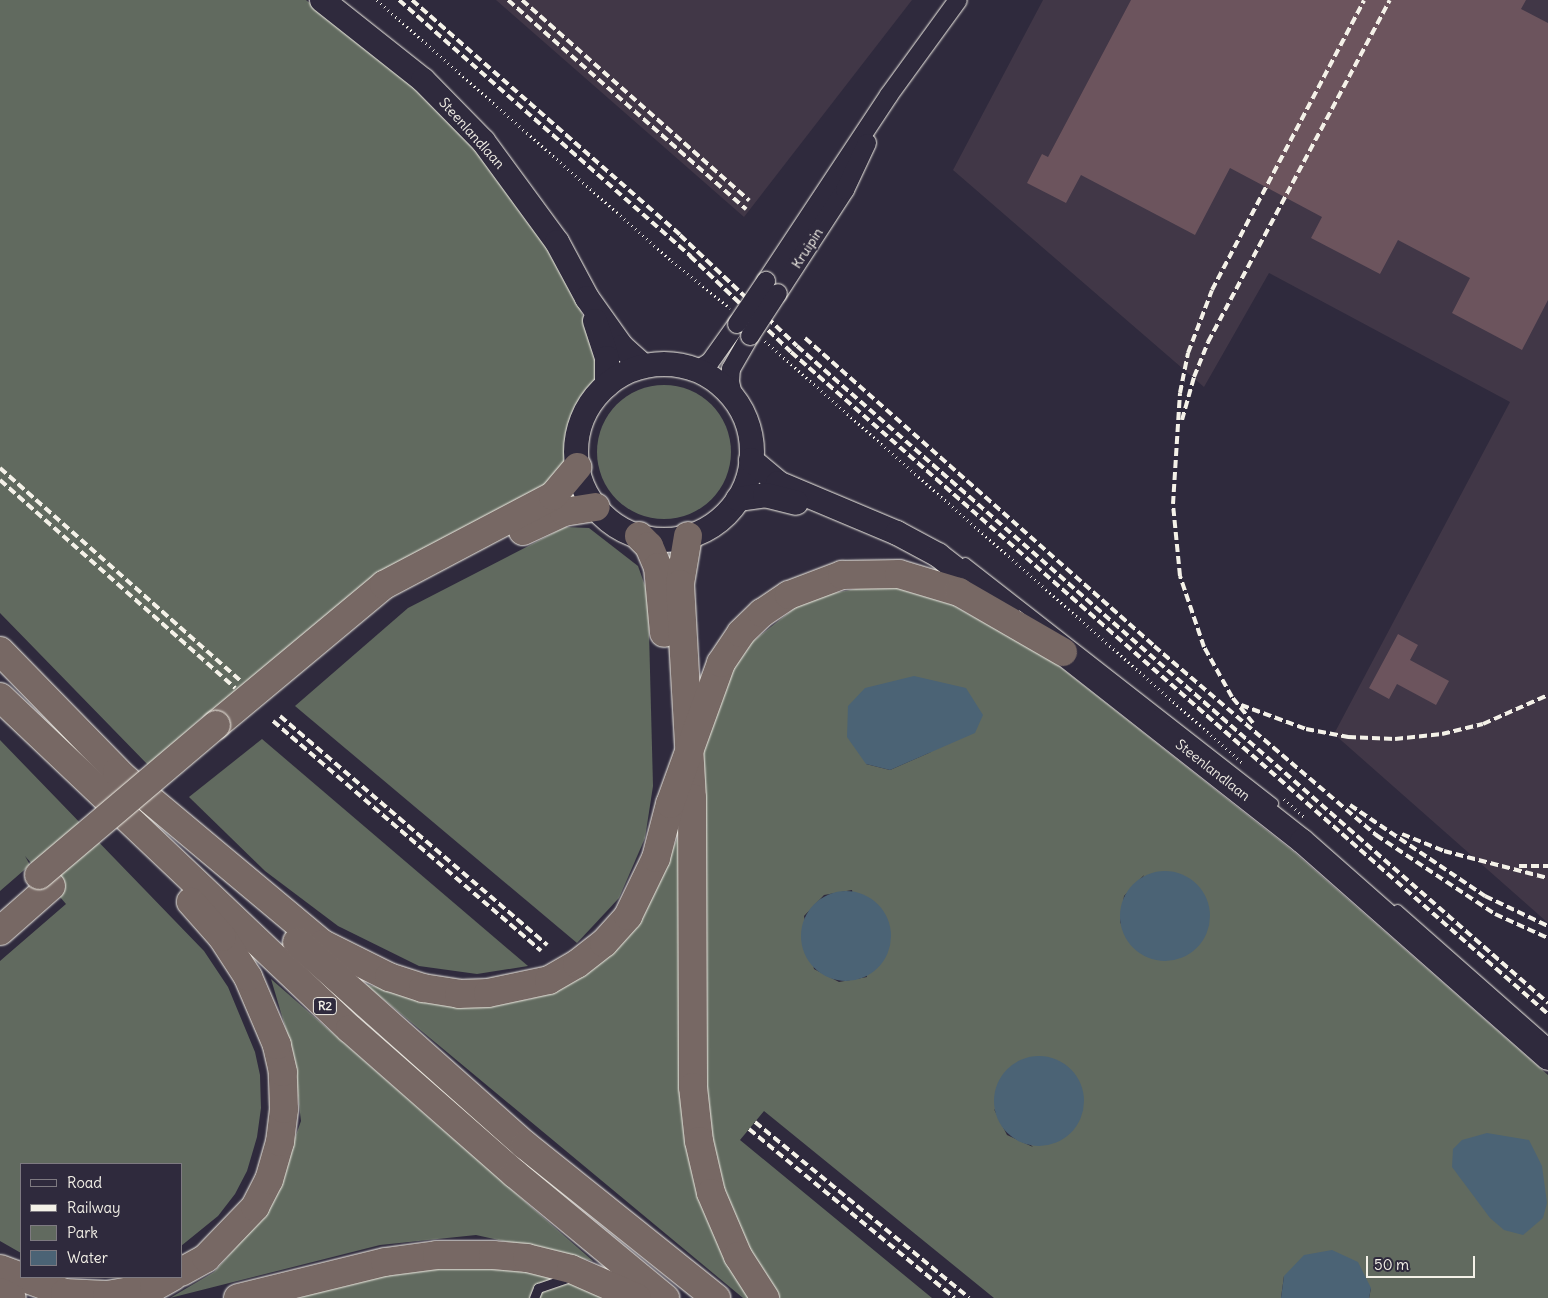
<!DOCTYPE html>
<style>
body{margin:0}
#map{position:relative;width:1548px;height:1298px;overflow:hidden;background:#2f2a3d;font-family:Delius,sans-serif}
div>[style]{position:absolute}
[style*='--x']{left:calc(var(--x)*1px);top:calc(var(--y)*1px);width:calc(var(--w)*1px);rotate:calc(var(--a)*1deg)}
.built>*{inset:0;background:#413747}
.green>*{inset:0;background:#616a5f}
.round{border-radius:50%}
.water>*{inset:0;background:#4b6375}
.building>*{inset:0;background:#6c545d}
.path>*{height:2.5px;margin-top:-1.25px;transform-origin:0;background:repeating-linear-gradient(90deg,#f4f1e8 0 1px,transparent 0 5px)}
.roads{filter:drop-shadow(0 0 1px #f4f1e8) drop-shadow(0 0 1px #f4f1e8)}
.service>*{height:9px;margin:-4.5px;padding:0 4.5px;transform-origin:4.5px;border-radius:4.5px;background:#2f2a3d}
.minor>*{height:18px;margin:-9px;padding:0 9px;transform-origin:9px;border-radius:9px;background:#2f2a3d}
.secondary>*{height:24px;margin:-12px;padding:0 12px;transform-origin:12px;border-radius:12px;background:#2f2a3d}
.secondary>.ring{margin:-12px;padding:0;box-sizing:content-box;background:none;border:24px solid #2f2a3d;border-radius:50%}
.motorway>*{height:28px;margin:-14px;padding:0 14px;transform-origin:14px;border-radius:14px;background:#776864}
.rail>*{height:4px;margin-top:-2px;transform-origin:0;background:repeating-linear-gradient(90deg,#f4f1e8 0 8px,transparent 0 12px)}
.bridges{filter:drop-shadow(0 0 1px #f4f1e8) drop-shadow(0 0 1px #f4f1e8)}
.minor-bridge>*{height:18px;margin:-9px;padding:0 9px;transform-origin:9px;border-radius:9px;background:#2f2a3d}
.motorway-bridge>*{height:28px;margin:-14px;padding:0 14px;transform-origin:14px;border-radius:14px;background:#776864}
span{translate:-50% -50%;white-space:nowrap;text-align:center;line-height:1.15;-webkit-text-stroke:4px #2f2a3d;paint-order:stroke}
.shield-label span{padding:1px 4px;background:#2f2a3d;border:1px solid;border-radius:4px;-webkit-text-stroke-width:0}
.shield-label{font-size:12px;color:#f4f1e8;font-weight:700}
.street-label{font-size:14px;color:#f4f1e8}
.legend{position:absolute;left:20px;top:1163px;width:162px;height:115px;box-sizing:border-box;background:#2f2a3d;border:1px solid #7e7a81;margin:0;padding:6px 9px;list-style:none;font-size:15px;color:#f4f1e8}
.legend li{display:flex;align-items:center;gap:10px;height:25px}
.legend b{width:25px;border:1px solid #7e7a81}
.scale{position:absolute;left:1366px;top:1256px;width:109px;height:22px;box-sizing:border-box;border:2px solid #f4f1e8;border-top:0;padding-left:6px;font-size:15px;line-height:18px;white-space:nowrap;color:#f4f1e8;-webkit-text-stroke:4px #2f2a3d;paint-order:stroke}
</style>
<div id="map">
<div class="built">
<i style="clip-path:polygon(496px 0,912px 0,744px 217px)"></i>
<i style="clip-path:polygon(1043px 0,1548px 0,1548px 923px,1334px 734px,1510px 402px,1269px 273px,1204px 387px,953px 170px)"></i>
</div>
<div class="green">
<i style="clip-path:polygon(0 0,306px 0,417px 87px,475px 148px,548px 247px,578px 302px,595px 352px,598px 380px,576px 409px,569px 428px,568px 464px,558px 478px,210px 718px,206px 714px,149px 766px,0 613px)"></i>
<i class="round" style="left:597px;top:385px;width:134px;height:134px"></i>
<i style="clip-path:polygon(565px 527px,589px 528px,638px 566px,648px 594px,653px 786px,645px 838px,619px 898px,577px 943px,295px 706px,408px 608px)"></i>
<i style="clip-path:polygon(evenodd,867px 587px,897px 588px,953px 605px,1054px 662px,1293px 851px,1548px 1075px,1548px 1298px,1369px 1298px,1371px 1288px,1284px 1276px,1281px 1298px,994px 1298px,764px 1111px,740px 1140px,932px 1298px,780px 1298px,750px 1250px,724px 1189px,711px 1139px,706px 1086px,703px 753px,733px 670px,752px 642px,796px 607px,822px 595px,867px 587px,931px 752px,890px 770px,866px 764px,931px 752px,867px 587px,1144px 875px,1120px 924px,1124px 896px,1144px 875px,867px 587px,852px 890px,867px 977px,839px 982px,814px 969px,804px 916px,824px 895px,852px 890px,867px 587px,994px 1109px,1033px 1147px,1007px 1135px,994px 1109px)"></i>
<i style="clip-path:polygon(262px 739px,528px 966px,477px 974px,419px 966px,338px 926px,265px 871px,189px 797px)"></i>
<i style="clip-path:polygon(0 740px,204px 951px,228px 987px,255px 1052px,260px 1075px,261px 1108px,257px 1137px,247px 1171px,235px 1194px,218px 1216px,181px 1246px,181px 1164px,21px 1164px,21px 1253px,0 1241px,0 961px,66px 904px,25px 856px,30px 865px,0 891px)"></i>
<i style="clip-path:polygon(679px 835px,684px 1117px,749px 1298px,743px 1298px,365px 984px,459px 1007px,530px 999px,592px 966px,637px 922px)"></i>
<i style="clip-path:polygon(271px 979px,593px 1261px,476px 1235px,380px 1245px,170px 1298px,214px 1272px,269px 1210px,301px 1121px,293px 1053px)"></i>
<i style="clip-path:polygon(493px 1265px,568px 1279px,612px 1298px,280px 1298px,386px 1272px)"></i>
</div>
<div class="water">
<i style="clip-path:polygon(914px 676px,966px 688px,983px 715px,975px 733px,890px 770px,866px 764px,847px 737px,848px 706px,865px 688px)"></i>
<i class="round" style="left:1120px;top:871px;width:90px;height:90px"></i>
<i class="round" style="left:801px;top:891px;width:90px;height:90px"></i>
<i class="round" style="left:994px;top:1056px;width:90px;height:90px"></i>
<i style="clip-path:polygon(1487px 1133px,1529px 1140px,1542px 1166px,1547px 1203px,1543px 1218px,1523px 1235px,1504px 1230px,1490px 1218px,1452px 1167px,1453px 1149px,1462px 1140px)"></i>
<i style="clip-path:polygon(1332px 1250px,1358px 1262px,1371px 1288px,1369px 1298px,1281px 1298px,1284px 1276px,1304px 1255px)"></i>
</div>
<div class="building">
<i style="clip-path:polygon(1131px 0,1526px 0,1521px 9px,1548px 23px,1548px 300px,1522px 350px,1452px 313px,1470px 278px,1398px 240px,1380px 274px,1311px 238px,1322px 217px,1230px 168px,1195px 235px,1081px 175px,1066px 203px,1027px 183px,1042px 154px,1048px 157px)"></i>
<i style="clip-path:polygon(1398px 634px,1418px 645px,1410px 660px,1449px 681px,1436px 705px,1397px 684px,1389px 699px,1369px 688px)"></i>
</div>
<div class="path">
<i style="--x:377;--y:0;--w:394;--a:41.5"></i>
<i style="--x:672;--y:261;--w:75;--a:39"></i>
<i style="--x:765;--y:341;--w:639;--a:41.45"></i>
<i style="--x:1284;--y:799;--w:28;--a:41"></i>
</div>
<div class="roads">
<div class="service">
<i style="--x:965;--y:562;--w:391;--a:38"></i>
<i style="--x:1397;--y:909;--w:201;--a:41.4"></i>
<i style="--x:534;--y:1298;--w:11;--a:-68"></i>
<i style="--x:538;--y:1288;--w:34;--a:-19"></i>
</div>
<div class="minor">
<i style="--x:766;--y:281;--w:223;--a:-56.5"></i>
<i style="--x:889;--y:95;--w:117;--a:-54"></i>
<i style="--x:778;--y:293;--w:123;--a:-57"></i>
<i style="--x:845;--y:190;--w:52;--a:-64.9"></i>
<i style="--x:697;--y:370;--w:15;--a:-32"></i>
<i style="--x:710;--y:362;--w:47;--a:-54.6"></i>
<i style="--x:734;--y:399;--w:17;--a:-103"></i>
<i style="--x:730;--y:382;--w:13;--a:-86"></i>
<i style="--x:731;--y:369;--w:38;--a:-60"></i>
</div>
<div class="secondary">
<i style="--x:322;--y:0;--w:129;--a:38.4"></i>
<i style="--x:423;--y:80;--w:86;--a:45.5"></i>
<i style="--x:483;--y:141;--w:125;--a:53.8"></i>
<i style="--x:557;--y:242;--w:64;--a:61.8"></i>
<i style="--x:587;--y:298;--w:60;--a:54.5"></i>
<i style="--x:622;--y:347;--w:28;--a:42"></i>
<i style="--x:595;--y:321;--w:39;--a:72"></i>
<i style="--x:607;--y:358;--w:27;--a:90"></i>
<i class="ring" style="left:576px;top:364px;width:152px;height:152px"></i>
<i style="--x:751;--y:460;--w:35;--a:40"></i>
<i style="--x:778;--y:483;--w:129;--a:22.8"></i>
<i style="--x:897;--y:533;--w:47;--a:28.2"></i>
<i style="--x:938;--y:555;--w:88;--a:38"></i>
<i style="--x:738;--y:499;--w:27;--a:-8"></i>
<i style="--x:765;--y:495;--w:32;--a:14"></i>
<i style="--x:1049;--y:642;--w:322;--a:38.2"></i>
<i style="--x:1302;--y:841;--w:328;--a:41.4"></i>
</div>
<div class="motorway">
<i style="--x:523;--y:531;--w:45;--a:-24.9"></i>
<i style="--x:564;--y:512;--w:32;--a:-9"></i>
<i style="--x:639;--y:536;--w:14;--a:45"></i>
<i style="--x:649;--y:546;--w:23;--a:67"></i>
<i style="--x:658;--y:567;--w:66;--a:84.8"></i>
<i style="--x:688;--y:536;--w:49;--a:99.5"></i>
<i style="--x:680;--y:584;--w:214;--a:86.8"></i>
<i style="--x:692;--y:798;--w:289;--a:89.8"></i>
<i style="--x:693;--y:1087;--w:54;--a:83.7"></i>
<i style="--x:699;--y:1141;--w:53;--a:77"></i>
<i style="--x:711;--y:1193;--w:69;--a:66.8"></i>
<i style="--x:738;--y:1256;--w:50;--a:57.3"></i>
<i style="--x:0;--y:651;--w:186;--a:45.7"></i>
<i style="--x:0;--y:697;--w:482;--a:43.5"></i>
<i style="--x:350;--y:1029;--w:220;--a:41.3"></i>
<i style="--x:515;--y:1174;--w:195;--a:39.6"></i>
<i style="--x:216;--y:725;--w:219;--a:-39.8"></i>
<i style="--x:384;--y:585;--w:191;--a:-27.8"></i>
<i style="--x:553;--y:496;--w:38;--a:-50"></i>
<i style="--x:117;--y:772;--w:268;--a:39.9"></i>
<i style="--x:323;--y:944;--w:74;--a:26.6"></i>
<i style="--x:389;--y:977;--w:36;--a:18"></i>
<i style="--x:423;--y:988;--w:36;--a:9"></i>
<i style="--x:459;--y:994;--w:29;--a:-2"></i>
<i style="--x:488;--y:993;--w:62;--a:-12"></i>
<i style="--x:549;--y:980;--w:32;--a:-30"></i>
<i style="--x:577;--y:964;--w:34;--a:-38"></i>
<i style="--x:604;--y:943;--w:36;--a:-48"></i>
<i style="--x:628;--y:916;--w:64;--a:-64.2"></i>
<i style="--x:656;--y:858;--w:56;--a:-75.5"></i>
<i style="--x:670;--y:804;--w:150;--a:-70.1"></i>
<i style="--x:721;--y:663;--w:36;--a:-56"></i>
<i style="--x:741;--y:633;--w:29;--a:-44"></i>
<i style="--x:762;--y:613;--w:32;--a:-34"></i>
<i style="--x:789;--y:595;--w:57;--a:-20.7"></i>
<i style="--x:842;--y:575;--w:57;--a:-1"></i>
<i style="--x:899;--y:574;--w:63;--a:16.7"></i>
<i style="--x:959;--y:592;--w:120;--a:30"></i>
<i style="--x:0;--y:931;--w:68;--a:-41.4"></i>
<i style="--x:297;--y:942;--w:305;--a:41.7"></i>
<i style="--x:525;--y:1145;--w:245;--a:38.7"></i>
<i style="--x:0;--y:1269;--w:69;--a:20.3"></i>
<i style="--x:65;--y:1293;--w:42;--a:2.7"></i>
<i style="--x:107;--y:1295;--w:48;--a:-9.7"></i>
<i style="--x:154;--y:1287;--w:21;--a:-29"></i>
<i style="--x:181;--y:1272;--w:29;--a:-29"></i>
<i style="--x:206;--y:1258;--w:71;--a:-46.1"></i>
<i style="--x:255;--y:1207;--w:30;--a:-63"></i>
<i style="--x:269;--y:1180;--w:40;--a:-74"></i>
<i style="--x:280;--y:1142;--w:33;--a:-83"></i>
<i style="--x:284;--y:1109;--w:37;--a:-92"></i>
<i style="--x:283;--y:1072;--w:28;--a:-103"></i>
<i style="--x:277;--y:1045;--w:74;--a:-113.1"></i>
<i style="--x:248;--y:977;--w:48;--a:-123"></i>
<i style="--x:222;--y:937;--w:47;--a:-131.5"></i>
<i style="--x:0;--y:1292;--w:13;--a:27"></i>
<i style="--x:238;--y:1298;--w:151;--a:-13.8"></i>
<i style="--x:385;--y:1262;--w:52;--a:-7.7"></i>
<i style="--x:437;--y:1255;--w:56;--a:0"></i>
<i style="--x:493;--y:1255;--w:34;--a:5"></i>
<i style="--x:527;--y:1258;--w:45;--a:14"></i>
<i style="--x:571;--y:1269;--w:72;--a:23.7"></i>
</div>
</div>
<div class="rail">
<i style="--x:399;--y:0;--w:388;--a:41.3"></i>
<i style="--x:690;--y:256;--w:139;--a:43.5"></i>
<i style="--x:791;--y:352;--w:1006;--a:41.17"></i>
<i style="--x:412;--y:0;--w:356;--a:41.2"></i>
<i style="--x:680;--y:235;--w:161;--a:43.5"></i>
<i style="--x:797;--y:346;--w:998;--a:41.18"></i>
<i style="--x:508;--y:0;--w:317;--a:41.3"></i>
<i style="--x:522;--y:0;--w:303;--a:41.4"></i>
<i style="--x:805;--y:338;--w:465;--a:41.4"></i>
<i style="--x:1154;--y:646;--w:292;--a:40.4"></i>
<i style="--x:1376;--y:835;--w:143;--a:33.6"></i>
<i style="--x:1495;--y:914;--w:58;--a:24.4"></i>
<i style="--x:1182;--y:420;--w:45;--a:-74.4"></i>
<i style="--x:1194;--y:377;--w:38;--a:-68"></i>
<i style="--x:1208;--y:342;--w:387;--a:-62"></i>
<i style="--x:0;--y:468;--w:323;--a:41.5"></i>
<i style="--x:0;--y:480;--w:314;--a:41.5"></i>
<i style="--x:1241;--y:705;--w:69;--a:20.3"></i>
<i style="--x:1306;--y:729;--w:43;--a:10.8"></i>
<i style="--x:1348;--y:737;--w:47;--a:2.4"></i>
<i style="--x:1395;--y:739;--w:47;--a:-6.1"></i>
<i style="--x:1442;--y:734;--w:42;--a:-13.7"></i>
<i style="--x:1483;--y:724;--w:71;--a:-24"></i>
<i style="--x:280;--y:716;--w:352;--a:40.6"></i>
<i style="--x:273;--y:721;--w:353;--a:40.6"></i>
<i style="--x:1253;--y:723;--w:33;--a:-129"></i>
<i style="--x:1232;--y:697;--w:57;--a:-119.2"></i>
<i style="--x:1204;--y:647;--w:75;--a:-108.7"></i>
<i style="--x:1180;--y:576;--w:72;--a:-95.6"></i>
<i style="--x:1173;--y:504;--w:111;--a:-86.4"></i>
<i style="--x:1180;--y:393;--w:41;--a:-78.7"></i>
<i style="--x:1188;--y:353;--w:67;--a:-69.1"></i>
<i style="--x:1212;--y:290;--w:327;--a:-62.3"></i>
<i style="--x:1350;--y:805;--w:163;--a:34"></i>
<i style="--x:1485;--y:896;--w:70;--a:25.5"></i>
<i style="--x:1402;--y:834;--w:45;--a:22"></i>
<i style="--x:1444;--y:851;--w:107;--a:14.6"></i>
<i style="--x:1519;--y:866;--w:29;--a:0"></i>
<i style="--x:755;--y:1122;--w:277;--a:39.4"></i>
<i style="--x:749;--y:1129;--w:266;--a:39.4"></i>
</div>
<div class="bridges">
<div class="minor-bridge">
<i style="--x:737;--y:324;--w:52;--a:-56"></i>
<i style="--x:750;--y:336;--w:51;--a:-56.9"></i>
</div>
<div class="motorway-bridge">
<i style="--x:39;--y:875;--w:232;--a:-40.3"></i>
</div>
</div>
<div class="shield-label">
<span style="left:325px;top:1006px">R2</span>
</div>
<div class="street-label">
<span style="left:472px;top:133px;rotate:48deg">Steenlandlaan</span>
<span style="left:807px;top:248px;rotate:-57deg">Kruipin</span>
<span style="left:1213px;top:770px;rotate:38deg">Steenlandlaan</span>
</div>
<ul class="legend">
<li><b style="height:6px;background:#2f2a3d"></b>Road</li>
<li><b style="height:6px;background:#f4f1e8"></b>Railway</li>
<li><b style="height:14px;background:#616a5f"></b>Park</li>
<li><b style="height:14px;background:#4b6375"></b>Water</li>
</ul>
<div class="scale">50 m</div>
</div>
